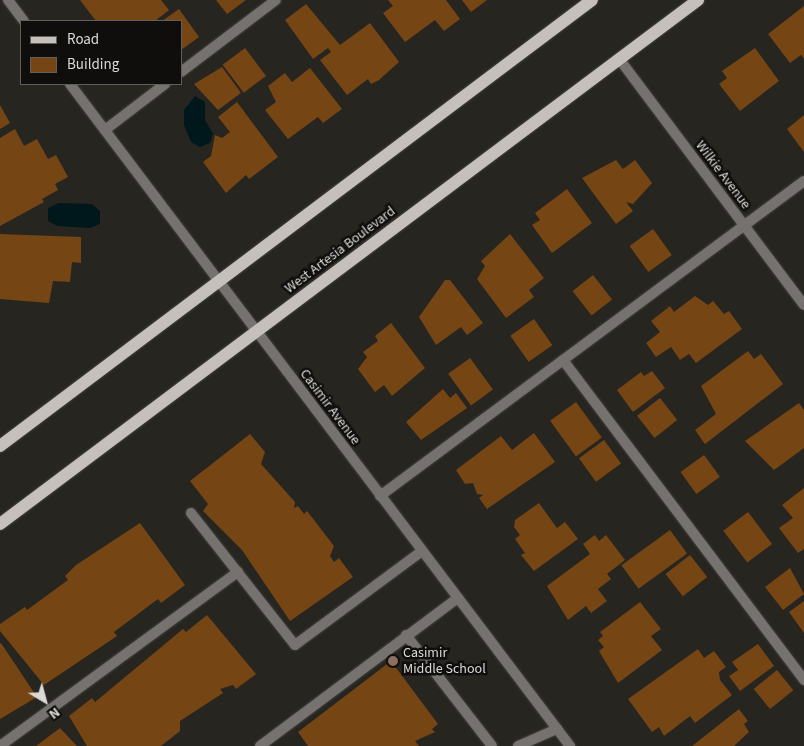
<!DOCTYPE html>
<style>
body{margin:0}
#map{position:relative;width:804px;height:746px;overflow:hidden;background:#272520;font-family:"Source Sans 3",sans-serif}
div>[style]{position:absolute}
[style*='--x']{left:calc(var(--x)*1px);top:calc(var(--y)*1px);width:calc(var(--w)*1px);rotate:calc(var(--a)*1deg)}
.water>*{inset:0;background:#00171c}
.building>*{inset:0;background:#754514;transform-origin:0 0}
.roads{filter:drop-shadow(0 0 1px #44423d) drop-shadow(0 0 1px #44423d)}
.lane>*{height:10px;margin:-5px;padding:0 5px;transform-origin:5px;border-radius:5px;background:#757270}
.street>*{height:10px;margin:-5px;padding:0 5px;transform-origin:5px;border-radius:5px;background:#757270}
.primary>*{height:12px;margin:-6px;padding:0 6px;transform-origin:6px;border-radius:6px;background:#c5c0bb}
.dots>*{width:14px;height:14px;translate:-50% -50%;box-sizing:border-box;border:2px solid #0f0e0c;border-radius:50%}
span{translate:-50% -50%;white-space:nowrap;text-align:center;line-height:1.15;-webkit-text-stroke:5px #0f0e0c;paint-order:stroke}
.street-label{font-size:14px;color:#dad9d5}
.poi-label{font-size:14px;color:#dad9d5}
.left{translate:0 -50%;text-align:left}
.legend{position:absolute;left:20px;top:20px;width:162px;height:65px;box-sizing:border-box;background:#0f0e0c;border:1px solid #605f5c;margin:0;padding:6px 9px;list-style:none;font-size:15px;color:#dad9d5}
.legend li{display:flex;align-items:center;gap:10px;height:25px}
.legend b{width:25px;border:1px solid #605f5c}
.north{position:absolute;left:20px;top:676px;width:50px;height:50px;-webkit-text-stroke:4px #0f0e0c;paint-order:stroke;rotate:143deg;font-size:14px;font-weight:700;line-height:20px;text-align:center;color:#dad9d5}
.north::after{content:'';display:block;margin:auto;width:18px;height:22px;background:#dad9d5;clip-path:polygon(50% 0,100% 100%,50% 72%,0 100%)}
</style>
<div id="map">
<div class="water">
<i style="clip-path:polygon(195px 96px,205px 102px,205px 120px,213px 134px,210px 143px,200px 147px,191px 142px,184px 125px,184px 110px)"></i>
<i style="clip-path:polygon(59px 203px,92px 204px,100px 211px,100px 224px,90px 228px,57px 226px,48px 221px,48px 208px)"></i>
</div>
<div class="building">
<i style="clip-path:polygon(80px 0,161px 0,169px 10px,155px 21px,96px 21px)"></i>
<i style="clip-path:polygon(216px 0,246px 0,227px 14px)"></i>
<i style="clip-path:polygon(388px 0,446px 0,460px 19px,444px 31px,435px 20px,405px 42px,383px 13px,393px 6px)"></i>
<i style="clip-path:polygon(462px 0,487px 0,471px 12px)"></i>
<i style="clip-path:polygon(306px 4px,340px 45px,370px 23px,399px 62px,379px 80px,371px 84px,368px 79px,347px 95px,320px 60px,331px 52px,328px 48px,313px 59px,285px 20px)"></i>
<i style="clip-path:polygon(804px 6px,804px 59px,801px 55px,790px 63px,768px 34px)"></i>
<i style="clip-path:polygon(179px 9px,199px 37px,181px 50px,181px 21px,162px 21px)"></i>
<i style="left:245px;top:48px;width:35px;height:28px;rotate:53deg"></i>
<i style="clip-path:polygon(755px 48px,779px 81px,740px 111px,719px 84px,727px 78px,722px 71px)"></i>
<i style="clip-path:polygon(222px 67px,241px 93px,218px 110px,194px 84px)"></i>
<i style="clip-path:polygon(310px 68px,342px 109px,323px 123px,318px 117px,288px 139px,265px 110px,276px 102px,268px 86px,285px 73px,292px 82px)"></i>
<i style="clip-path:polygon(237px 102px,278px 157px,249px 179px,246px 175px,226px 193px,203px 162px,211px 156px,215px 135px,222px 138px,230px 132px,218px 117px)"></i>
<i style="clip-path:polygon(0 105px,10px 123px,0 129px)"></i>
<i style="clip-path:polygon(804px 115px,804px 152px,787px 129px)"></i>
<i style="clip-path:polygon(15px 129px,24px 146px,37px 139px,48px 159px,56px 155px,68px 177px,55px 184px,58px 190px,42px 199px,44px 202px,0 226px,0 138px)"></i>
<i style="clip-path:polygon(616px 160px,623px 169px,635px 160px,652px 183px,633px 204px,626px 202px,633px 211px,616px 224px,582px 178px)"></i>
<i style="clip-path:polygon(567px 189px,592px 223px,552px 253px,532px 225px,540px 220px,535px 213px)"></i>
<i style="left:653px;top:229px;width:32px;height:29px;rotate:54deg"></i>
<i style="clip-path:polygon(0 234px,81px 237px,81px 263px,72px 262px,70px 282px,53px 281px,49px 303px,0 299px)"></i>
<i style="clip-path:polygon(510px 234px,544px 278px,529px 290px,534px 297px,506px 318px,477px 279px,485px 266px,481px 261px)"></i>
<i style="left:593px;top:275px;width:31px;height:26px;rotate:52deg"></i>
<i style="clip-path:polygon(445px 280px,450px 280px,483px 323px,467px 335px,461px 327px,436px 345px,419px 317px)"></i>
<i style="clip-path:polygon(695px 296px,708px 305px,713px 301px,724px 314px,729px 311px,742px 329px,696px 363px,689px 354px,680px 360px,671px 347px,656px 357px,646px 343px,660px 332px,651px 321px,670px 306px,674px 312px)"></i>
<i style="left:534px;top:319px;width:32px;height:29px;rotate:55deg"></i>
<i style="clip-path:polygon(391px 323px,425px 368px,392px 396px,384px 385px,375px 392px,358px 369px,367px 357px,363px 352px,378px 341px,375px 336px)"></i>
<i style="clip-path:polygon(748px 351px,754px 359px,761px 354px,783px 384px,705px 444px,695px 430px,716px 414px,701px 386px)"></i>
<i style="left:470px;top:358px;width:39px;height:27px;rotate:54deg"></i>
<i style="clip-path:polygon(652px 371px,665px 388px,633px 412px,617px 390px,641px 372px,644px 376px)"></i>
<i style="clip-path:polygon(443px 389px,450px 398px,456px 393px,467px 408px,421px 440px,406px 422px)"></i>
<i style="left:660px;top:398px;width:28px;height:29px;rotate:52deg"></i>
<i style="left:576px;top:402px;width:44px;height:32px;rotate:54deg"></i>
<i style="clip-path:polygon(799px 403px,804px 410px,804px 448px,774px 470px,745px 441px)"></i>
<i style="clip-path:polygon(534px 433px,555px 462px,487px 509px,479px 498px,483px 495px,477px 494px,473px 483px,465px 484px,456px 470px,501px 436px,512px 450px)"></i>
<i style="clip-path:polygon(250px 434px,265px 452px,261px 464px,295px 502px,294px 508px,298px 506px,304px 514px,307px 511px,334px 546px,330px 556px,334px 562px,339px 558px,353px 577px,290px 621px,242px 550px,203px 511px,208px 504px,190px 481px)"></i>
<i style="left:604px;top:440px;width:29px;height:31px;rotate:54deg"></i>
<i style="left:704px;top:455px;width:27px;height:29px;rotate:54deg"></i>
<i style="clip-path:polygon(804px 488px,804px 549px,798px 553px,779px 528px,793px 518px,782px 505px)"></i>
<i style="clip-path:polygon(539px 503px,557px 528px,565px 522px,578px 539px,534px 571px,521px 555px,525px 553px,515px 539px,520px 535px,514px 527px,515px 520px)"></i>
<i style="left:748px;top:512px;width:40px;height:31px;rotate:53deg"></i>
<i style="clip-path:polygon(140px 523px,185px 585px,161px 603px,158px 599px,114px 632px,117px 636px,44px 685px,0 631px,0 624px,25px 607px,27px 610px,68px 580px,65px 576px,76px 565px)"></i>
<i style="left:670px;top:530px;width:29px;height:60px;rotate:54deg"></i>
<i style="clip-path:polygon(595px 535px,599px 541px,606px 535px,625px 560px,607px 574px,611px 579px,598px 589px,607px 601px,591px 613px,586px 606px,568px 620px,547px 586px,590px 554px,583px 544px)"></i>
<i style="left:690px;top:555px;width:28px;height:31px;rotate:52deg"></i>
<i style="clip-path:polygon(790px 568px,804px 594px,783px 610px,765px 587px)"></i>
<i style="clip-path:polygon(804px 601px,804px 633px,789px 612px)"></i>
<i style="clip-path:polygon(640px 602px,661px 629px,651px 636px,662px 650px,618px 683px,599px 651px,604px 647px,598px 640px,603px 636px,600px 632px)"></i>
<i style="clip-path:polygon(207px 615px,256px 674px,236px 689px,233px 685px,220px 689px,223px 693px,180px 721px,180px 731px,161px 746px,87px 746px,69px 716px,92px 698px,95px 702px,183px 629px,186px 632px)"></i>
<i style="clip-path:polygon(1px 643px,37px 697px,0 719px,0 644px)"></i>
<i style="clip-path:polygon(758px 644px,774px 666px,740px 691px,729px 676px,738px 670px,732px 662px)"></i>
<i style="clip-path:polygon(698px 649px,704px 658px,714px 651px,726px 667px,719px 672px,720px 680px,732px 695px,695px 723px,690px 716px,664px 736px,659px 727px,652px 732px,628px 699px)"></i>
<i style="clip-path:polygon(391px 661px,438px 724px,432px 729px,435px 732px,415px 741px,419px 746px,308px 746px,298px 732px)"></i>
<i style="left:777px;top:670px;width:26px;height:30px;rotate:51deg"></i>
<i style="clip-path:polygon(739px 709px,748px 721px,744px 724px,749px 732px,734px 746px,692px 746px)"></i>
<i style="clip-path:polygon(60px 728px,77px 746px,36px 746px)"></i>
</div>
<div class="roads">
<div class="lane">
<i style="--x:181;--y:72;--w:119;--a:-37.2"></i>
<i style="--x:105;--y:130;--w:76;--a:-37.5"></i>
<i style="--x:563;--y:360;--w:401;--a:53"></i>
<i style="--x:380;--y:496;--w:528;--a:-36.61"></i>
<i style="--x:191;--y:513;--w:168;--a:51.8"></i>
<i style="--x:295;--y:645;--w:158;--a:-36.5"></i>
<i style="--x:406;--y:635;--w:140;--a:52.2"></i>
<i style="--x:0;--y:746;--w:295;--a:-36.2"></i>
<i style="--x:260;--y:746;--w:247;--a:-36.8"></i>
<i style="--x:518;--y:746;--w:43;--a:-23.6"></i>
</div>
<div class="street">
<i style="--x:8;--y:0;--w:26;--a:53"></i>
<i style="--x:620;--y:60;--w:306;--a:53.1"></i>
<i style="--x:70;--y:84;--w:830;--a:52.94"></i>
</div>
<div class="primary">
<i style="--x:0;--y:446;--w:741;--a:-36.99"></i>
<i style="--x:0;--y:524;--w:873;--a:-36.9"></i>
</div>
</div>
<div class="dots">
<i style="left:393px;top:661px;background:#8d6e63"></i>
</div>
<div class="street-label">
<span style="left:723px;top:175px;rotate:53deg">Wilkie Avenue</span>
<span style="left:340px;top:250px;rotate:-37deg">West Artesia Boulevard</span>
<span style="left:330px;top:407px;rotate:53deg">Casimir Avenue</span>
</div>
<div class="poi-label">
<span class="left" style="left:403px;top:661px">Casimir<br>Middle School</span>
</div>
<ul class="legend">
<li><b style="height:6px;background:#c5c0bb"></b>Road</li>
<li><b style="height:14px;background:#754514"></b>Building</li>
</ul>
<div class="north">N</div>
</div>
